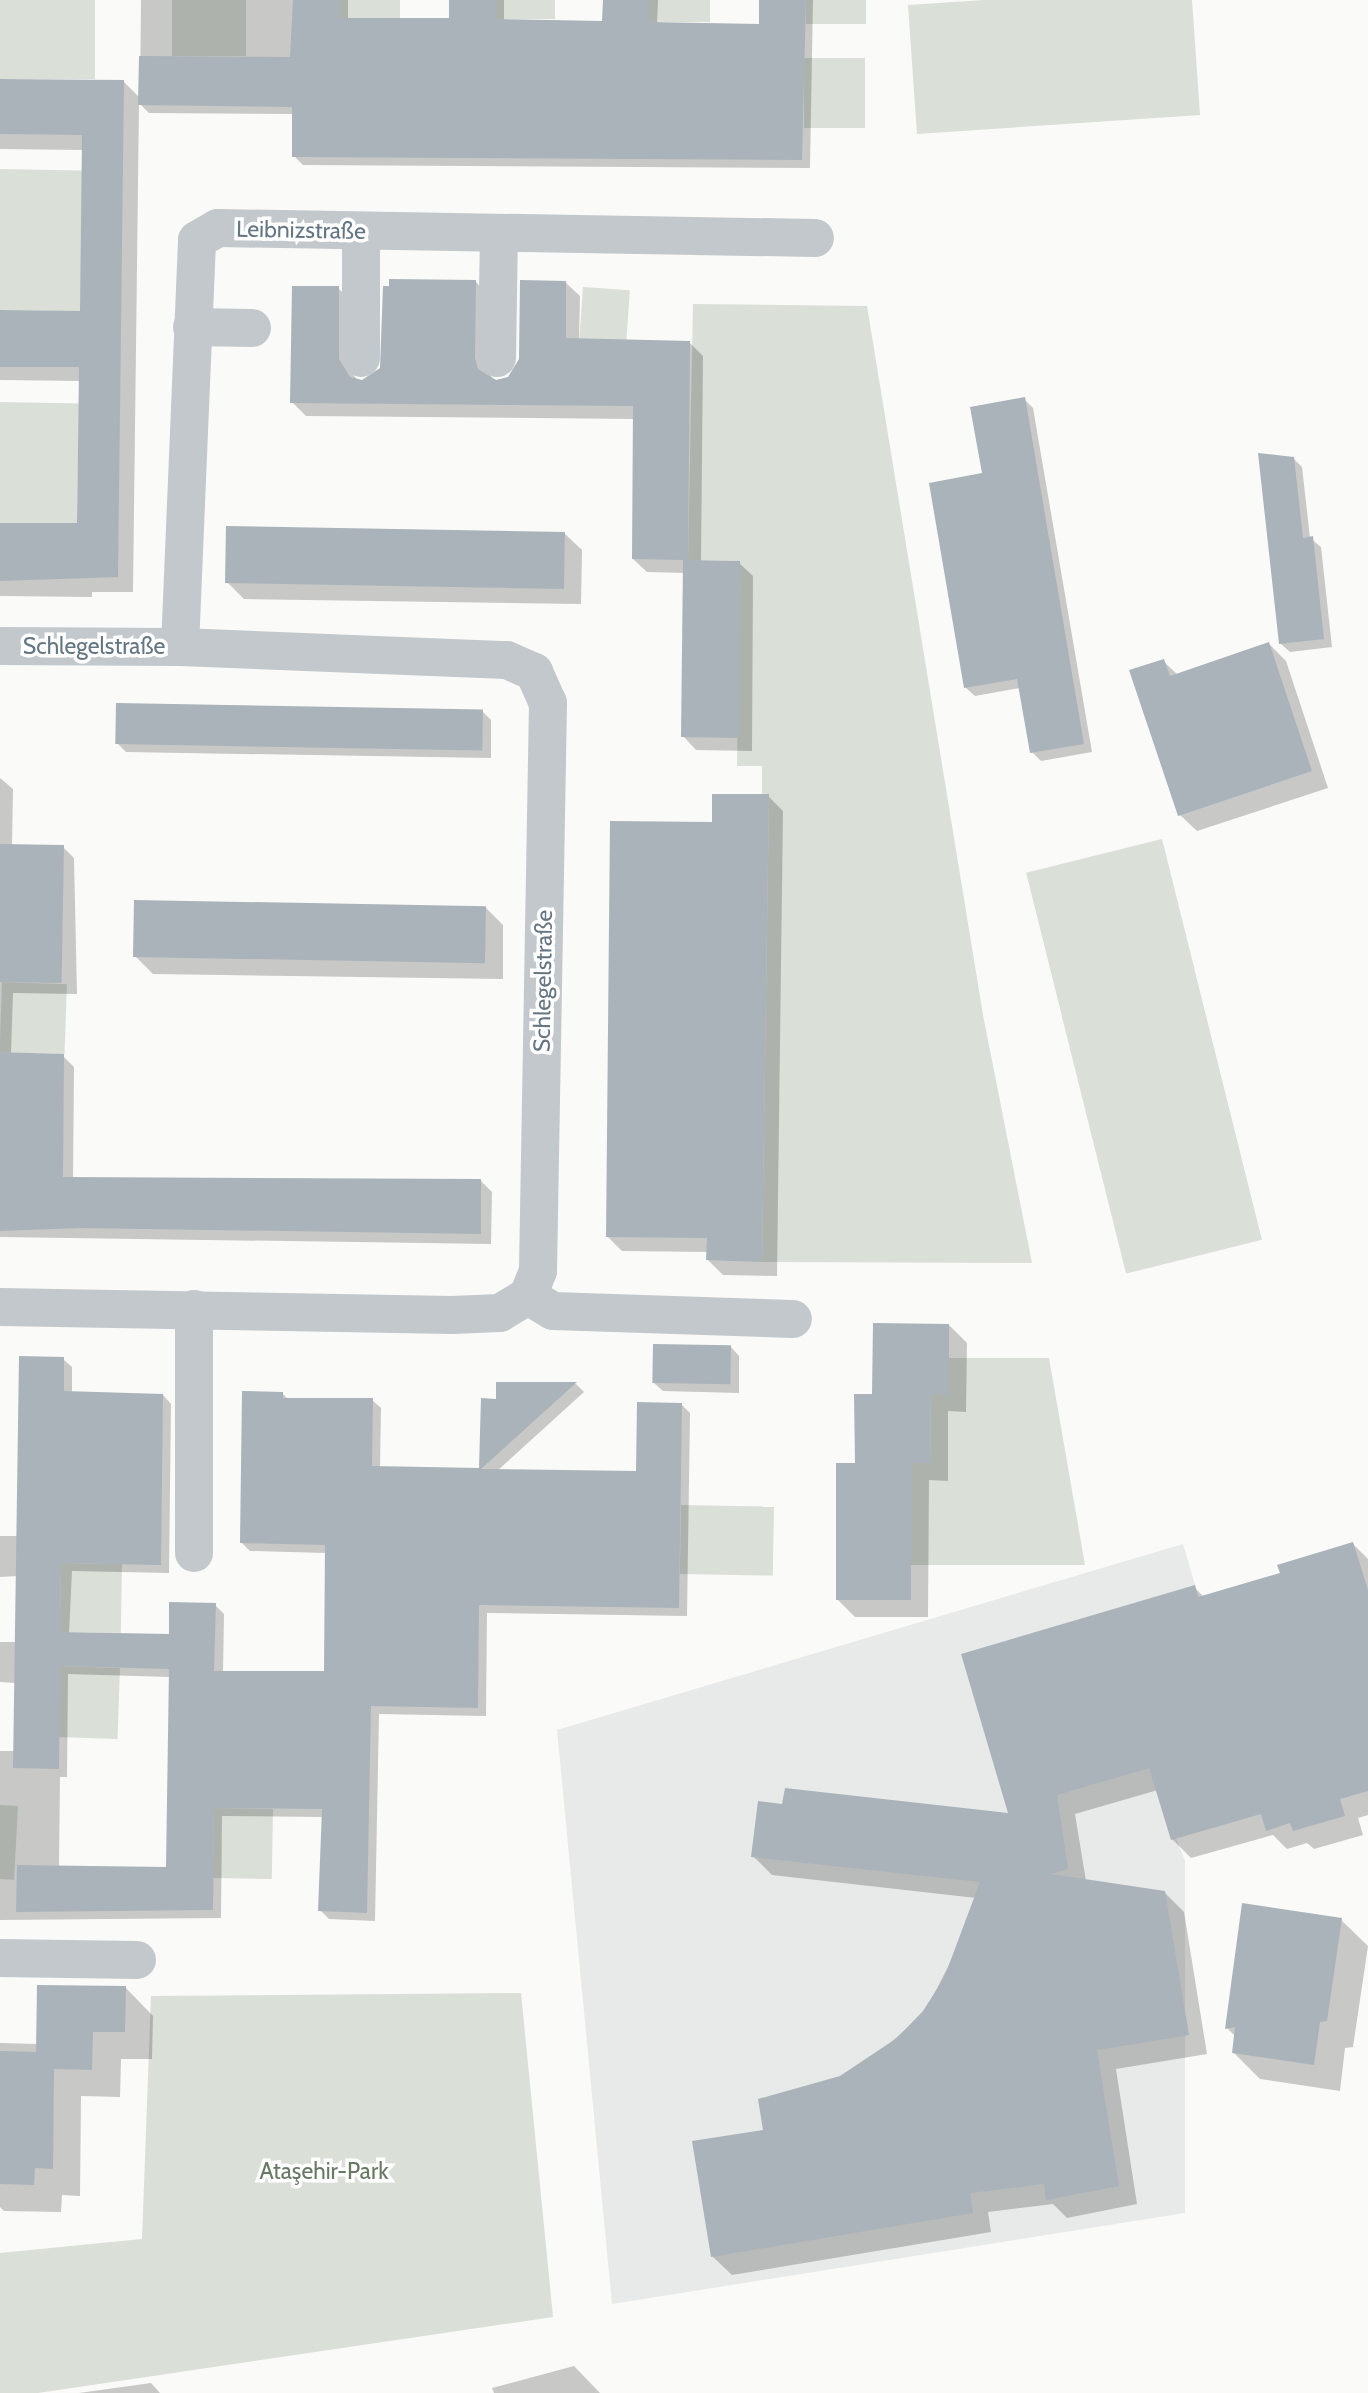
<!DOCTYPE html>
<meta charset="utf-8">
<style>
body{margin:0}
#map{position:relative;width:1368px;height:2393px;overflow:hidden;background:#fafaf8;font-family:Cabin,sans-serif}
div>[style]{position:absolute}
[style*='--x']{left:calc(var(--x)*1px);top:calc(var(--y)*1px);width:calc(var(--w)*1px);rotate:calc(var(--a)*1deg)}
.built>*{inset:0;background:#e8e9e9}
.green>*{inset:0;background:#dadfd7;transform-origin:0 0}
.shadow>*{inset:0;background:#0003}
.building>*{inset:0;background:#aab3b9;transform-origin:0 0}
.minor>*{height:38px;margin:-19px;padding:0 19px;transform-origin:19px;border-radius:19px;background:#c3c8cc}
span{translate:-50% -50%;white-space:nowrap;text-align:center;line-height:1.15;-webkit-text-stroke:7px #fff;paint-order:stroke}
.street-label{font-size:23px;color:#657683}
.park-label{font-size:23px;color:#687a64}
</style>
<div id="map">
<div class="built">
<i style="clip-path:polygon(1183px 1544px,1241px 1741px,1149px 1769px,1185px 1861px,1185px 2213px,612px 2304px,557px 1730px)"></i>
</div>
<div class="green">
<i style="left:0;top:0;width:95px;height:79px"></i>
<i style="left:172px;top:0;width:74px;height:56px"></i>
<i style="left:340px;top:0;width:60px;height:18px"></i>
<i style="left:496px;top:0;width:59px;height:19px"></i>
<i style="left:649px;top:0;width:61px;height:22px"></i>
<i style="left:806px;top:0;width:60px;height:24px"></i>
<i style="clip-path:polygon(984px 0,1192px 0,1200px 115px,917px 134px,908px 5px)"></i>
<i style="left:804px;top:58px;width:61px;height:70px"></i>
<i style="left:0;top:169px;width:83px;height:141px;rotate:1deg"></i>
<i style="left:583px;top:287px;width:47px;height:87px;rotate:4deg"></i>
<i style="clip-path:polygon(693px 304px,867px 306px,983px 1015px,1032px 1263px,762px 1262px,769px 795px,762px 794px,762px 766px,737px 766px,740px 561px,688px 560px)"></i>
<i style="left:0;top:402px;width:79px;height:122px;rotate:1deg"></i>
<i style="left:1162px;top:839px;width:413px;height:140px;rotate:76deg"></i>
<i style="left:2px;top:982px;width:65px;height:70px;rotate:2deg"></i>
<i style="clip-path:polygon(949px 1358px,1049px 1358px,1085px 1565px,911px 1565px,911px 1463px,930px 1463px,931px 1394px,949px 1394px)"></i>
<i style="left:681px;top:1505px;width:93px;height:69px;rotate:1deg"></i>
<i style="left:61px;top:1563px;width:61px;height:69px;rotate:1deg"></i>
<i style="left:60px;top:1666px;width:60px;height:71px;rotate:2deg"></i>
<i style="left:0;top:1805px;width:18px;height:74px;rotate:3deg"></i>
<i style="left:214px;top:1808px;width:59px;height:70px;rotate:1deg"></i>
<i style="clip-path:polygon(521px 1993px,553px 2317px,38px 2393px,0 2393px,0 2253px,142px 2239px,151px 1996px)"></i>
</div>
<div class="shadow">
<i style="clip-path:polygon(141px 0,348px 0,348px 20px,451px 20px,451px 0,504px 0,504px 21px,604px 22px,604px 0,658px 0,657px 24px,760px 26px,761px 0,813px 0,810px 168px,303px 165px,294px 156px,294px 114px,149px 113px,139px 103px,133px 592px,92px 592px,92px 597px,0 596px,0 524px,79px 525px,81px 381px,0 380px,0 312px,81px 313px,84px 150px,0 149px,0 81px,124px 82px,140px 98px)"></i>
<i style="clip-path:polygon(476px 282px,489px 296px,488px 373px,496px 382px,509px 378px,566px 283px,580px 296px,579px 340px,689px 342px,703px 356px,701px 562px,739px 563px,753px 576px,752px 751px,696px 750px,683px 736px,685px 573px,647px 572px,633px 559px,634px 419px,306px 416px,292px 402px,338px 288px,352px 302px,352px 374px,360px 382px,382px 369px)"></i>
<i style="clip-path:polygon(1024px 399px,1033px 408px,1092px 752px,1041px 761px,1032px 752px,1020px 688px,975px 696px,966px 688px,984px 474px)"></i>
<i style="clip-path:polygon(1293px 458px,1302px 467px,1310px 538px,1321px 547px,1332px 647px,1290px 652px,1281px 644px)"></i>
<i style="clip-path:polygon(564px 533px,582px 550px,581px 604px,244px 599px,227px 582px)"></i>
<i style="clip-path:polygon(1269px 644px,1286px 661px,1328px 788px,1197px 831px,1180px 815px,1163px 661px,1178px 675px)"></i>
<i style="clip-path:polygon(482px 711px,491px 720px,491px 758px,126px 752px,117px 743px)"></i>
<i style="clip-path:polygon(0 778px,13px 789px,12px 846px,63px 847px,74px 858px,77px 994px,13px 993px,11px 1054px,63px 1056px,74px 1067px,73px 1179px,481px 1181px,492px 1192px,491px 1244px,0 1237px)"></i>
<i style="clip-path:polygon(768px 796px,783px 811px,777px 1276px,723px 1275px,708px 1260px,708px 1252px,622px 1251px,607px 1236px,713px 824px)"></i>
<i style="clip-path:polygon(485px 907px,503px 925px,503px 979px,153px 974px,135px 956px)"></i>
<i style="clip-path:polygon(949px 1325px,967px 1343px,966px 1412px,948px 1411px,948px 1481px,929px 1480px,928px 1617px,855px 1617px,837px 1599px,857px 1465px)"></i>
<i style="clip-path:polygon(731px 1347px,739px 1356px,739px 1393px,663px 1391px,654px 1383px)"></i>
<i style="clip-path:polygon(evenodd,63px 1359px,72px 1367px,72px 1393px,163px 1395px,171px 1404px,169px 1573px,72px 1571px,69px 1634px,171px 1636px,215px 1605px,224px 1614px,223px 1673px,325px 1673px,326px 1553px,250px 1551px,241px 1542px,283px 1394px,288px 1399px,372px 1400px,381px 1408px,380px 1468px,481px 1470px,482px 1400px,498px 1400px,498px 1384px,576px 1384px,584px 1392px,497px 1471px,637px 1473px,681px 1404px,690px 1413px,687px 1616px,487px 1613px,486px 1716px,379px 1714px,375px 1921px,329px 1919px,320px 1910px,323px 1817px,222px 1816px,221px 1918px,0 1920px,0 1751px,15px 1751px,16px 1683px,0 1682px,0 1642px,17px 1642px,18px 1576px,0 1577px,0 1536px,19px 1536px,63px 1359px,68px 1674px,170px 1677px,168px 1869px,59px 1867px,60px 1777px,67px 1777px,68px 1674px)"></i>
<i style="clip-path:polygon(1353px 1544px,1368px 1559px,1368px 1815px,1358px 1818px,1363px 1835px,1314px 1849px,1307px 1843px,1287px 1849px,1273px 1835px,1191px 1858px,1172px 1839px,1158px 1790px,1075px 1814px,1086px 1881px,1165px 1893px,1184px 1912px,1207px 2054px,1116px 2069px,1137px 2204px,1067px 2218px,1053px 2204px,988px 2212px,991px 2232px,732px 2275px,712px 2256px,765px 2131px,870px 2061px,925px 2012px,956px 1951px,976px 1898px,772px 1875px,753px 1856px,1011px 1815px,1194px 1587px,1204px 1597px,1282px 1574px)"></i>
<i style="clip-path:polygon(1341px 1920px,1368px 1946px,1353px 2047px,1345px 2048px,1340px 2091px,1260px 2079px,1234px 2053px,1236px 2037px,1227px 2028px)"></i>
<i style="clip-path:polygon(125px 1987px,153px 2016px,152px 2059px,121px 2059px,120px 2097px,81px 2096px,80px 2196px,62px 2195px,61px 2212px,4px 2211px,0 2207px,0 2043px,38px 2044px)"></i>
<i style="clip-path:polygon(574px 2366px,600px 2393px,494px 2393px,492px 2388px)"></i>
<i style="clip-path:polygon(151px 2383px,160px 2393px,79px 2393px)"></i>
</div>
<div class="building">
<i style="clip-path:polygon(293px 0,340px 0,340px 18px,449px 18px,449px 0,496px 0,496px 19px,602px 21px,603px 0,649px 0,649px 22px,759px 24px,759px 0,806px 0,802px 160px,292px 157px,292px 107px,138px 105px,139px 56px,290px 57px)"></i>
<i style="clip-path:polygon(0 79px,124px 80px,118px 577px,0 581px,0 523px,77px 523px,79px 367px,0 367px,0 310px,80px 311px,82px 135px,0 134px)"></i>
<i style="clip-path:polygon(389px 279px,476px 280px,475px 358px,478px 369px,496px 380px,508px 377px,519px 359px,520px 280px,566px 281px,566px 338px,690px 341px,688px 560px,740px 561px,739px 738px,681px 737px,683px 560px,632px 559px,633px 406px,290px 403px,292px 286px,339px 286px,339px 359px,350px 377px,362px 380px,380px 368px,383px 286px,389px 286px)"></i>
<i style="clip-path:polygon(1025px 397px,1084px 744px,1030px 753px,1017px 679px,964px 688px,929px 483px,982px 473px,970px 407px)"></i>
<i style="clip-path:polygon(1258px 453px,1294px 457px,1303px 538px,1313px 536px,1324px 639px,1279px 644px)"></i>
<i style="left:226px;top:526px;width:339px;height:57px;rotate:1deg"></i>
<i style="clip-path:polygon(1269px 642px,1312px 771px,1178px 816px,1129px 670px,1164px 659px,1170px 676px)"></i>
<i style="left:116px;top:703px;width:367px;height:41px;rotate:1deg"></i>
<i style="clip-path:polygon(712px 794px,769px 794px,762px 1262px,706px 1260px,707px 1238px,606px 1237px,610px 821px,712px 822px)"></i>
<i style="left:0;top:844px;width:64px;height:138px;rotate:1deg"></i>
<i style="left:134px;top:900px;width:352px;height:57px;rotate:1deg"></i>
<i style="clip-path:polygon(0 1052px,64px 1054px,63px 1177px,481px 1179px,481px 1234px,80px 1228px,0 1231px)"></i>
<i style="clip-path:polygon(873px 1323px,949px 1324px,949px 1395px,931px 1394px,930px 1463px,911px 1463px,911px 1600px,836px 1600px,836px 1463px,855px 1463px,854px 1394px,872px 1394px)"></i>
<i style="left:653px;top:1344px;width:78px;height:39px;rotate:1deg"></i>
<i style="clip-path:polygon(19px 1356px,64px 1357px,64px 1391px,163px 1394px,161px 1565px,61px 1563px,60px 1632px,169px 1634px,169px 1602px,216px 1603px,214px 1671px,324px 1671px,325px 1545px,240px 1543px,242px 1391px,283px 1392px,283px 1398px,373px 1398px,372px 1466px,479px 1468px,481px 1398px,496px 1399px,496px 1382px,577px 1382px,481px 1469px,636px 1471px,637px 1402px,682px 1403px,679px 1608px,479px 1605px,478px 1708px,371px 1706px,367px 1913px,318px 1911px,322px 1809px,214px 1808px,213px 1910px,16px 1912px,17px 1865px,166px 1867px,169px 1669px,60px 1666px,59px 1769px,13px 1768px)"></i>
<i style="clip-path:polygon(1353px 1542px,1368px 1590px,1368px 1791px,1340px 1799px,1345px 1816px,1293px 1831px,1290px 1823px,1266px 1831px,1261px 1814px,1171px 1840px,1149px 1768px,1057px 1795px,1068px 1869px,1051px 1874px,1165px 1891px,1189px 2035px,1097px 2050px,1119px 2186px,1046px 2200px,1044px 2184px,970px 2193px,973px 2213px,711px 2257px,692px 2141px,763px 2130px,758px 2099px,840px 2076px,897px 2038px,923px 2011px,944px 1978px,980px 1882px,751px 1857px,758px 1801px,782px 1804px,785px 1788px,1008px 1813px,961px 1654px,1195px 1585px,1198px 1597px,1280px 1573px,1277px 1565px)"></i>
<i style="clip-path:polygon(1242px 1903px,1342px 1918px,1327px 2021px,1320px 2022px,1314px 2065px,1232px 2053px,1235px 2027px,1225px 2029px)"></i>
<i style="clip-path:polygon(37px 1985px,126px 1986px,125px 2032px,93px 2032px,92px 2070px,54px 2069px,53px 2169px,35px 2168px,34px 2185px,0 2184px,0 2051px,36px 2052px)"></i>
</div>
<div class="minor">
<i style="--x:192;--y:327;--w:60;--a:1"></i>
<i style="--x:361;--y:358;--w:127;--a:-90"></i>
<i style="--x:497;--y:358;--w:124;--a:-89.1"></i>
<i style="--x:0;--y:646;--w:180;--a:0.3"></i>
<i style="--x:180;--y:647;--w:327;--a:2.3"></i>
<i style="--x:507;--y:660;--w:30;--a:24"></i>
<i style="--x:534;--y:672;--w:34;--a:66"></i>
<i style="--x:548;--y:703;--w:568;--a:91.01"></i>
<i style="--x:538;--y:1271;--w:27;--a:112"></i>
<i style="--x:528;--y:1296;--w:33;--a:149"></i>
<i style="--x:500;--y:1313;--w:48;--a:177.6"></i>
<i style="--x:452;--y:1315;--w:452;--a:-179"></i>
<i style="--x:180;--y:647;--w:407;--a:-87.6"></i>
<i style="--x:197;--y:240;--w:24;--a:-30"></i>
<i style="--x:218;--y:228;--w:597;--a:0.96"></i>
<i style="--x:528;--y:1296;--w:29;--a:31"></i>
<i style="--x:553;--y:1311;--w:240;--a:1.9"></i>
<i style="--x:194;--y:1553;--w:244;--a:-90"></i>
<i style="--x:0;--y:1958;--w:137;--a:0.8"></i>
</div>
<div class="street-label">
<span style="left:301px;top:230px;rotate:1deg">Leibnizstraße</span>
<span style="left:94px;top:646px">Schlegelstraße</span>
<span style="left:543px;top:981px;rotate:-89deg">Schlegelstraße</span>
</div>
<div class="park-label">
<span style="left:324px;top:2171px">Ataşehir-Park</span>
</div>
</div>
